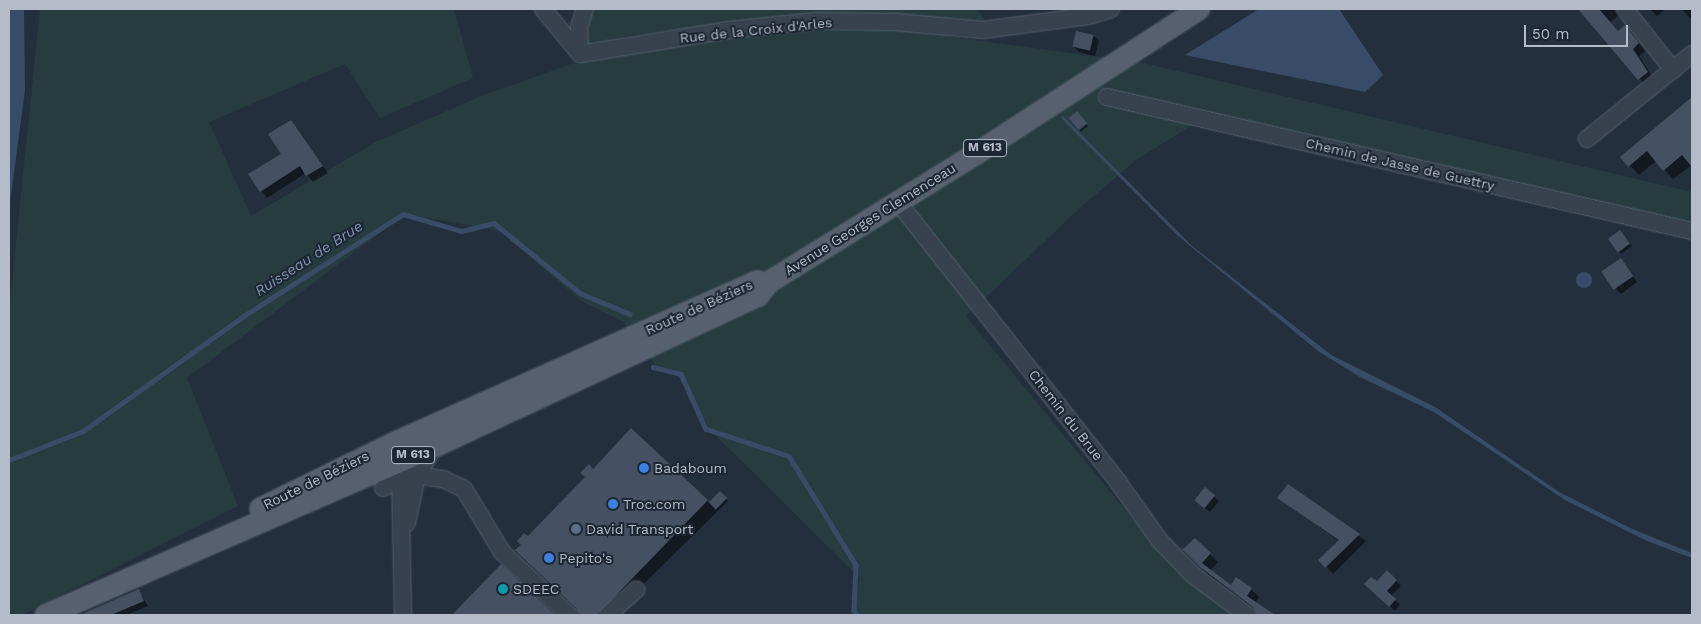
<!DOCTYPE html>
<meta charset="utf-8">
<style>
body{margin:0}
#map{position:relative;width:1701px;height:624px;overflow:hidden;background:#242f3e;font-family:"Work Sans",sans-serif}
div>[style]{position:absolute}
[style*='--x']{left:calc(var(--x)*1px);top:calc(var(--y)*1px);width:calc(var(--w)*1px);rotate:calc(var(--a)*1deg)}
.green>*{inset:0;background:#263c3f}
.water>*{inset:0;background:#394c67}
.round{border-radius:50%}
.shadow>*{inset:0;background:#0007}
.stream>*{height:4.5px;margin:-2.25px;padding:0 2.25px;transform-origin:2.25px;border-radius:2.25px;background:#394c67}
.building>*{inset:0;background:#455162;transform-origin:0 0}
.roads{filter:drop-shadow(0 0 1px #565f6c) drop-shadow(0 0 1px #565f6c)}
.minor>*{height:16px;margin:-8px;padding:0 8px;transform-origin:8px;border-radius:8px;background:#38414e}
.major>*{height:21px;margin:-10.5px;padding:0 10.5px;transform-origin:10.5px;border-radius:10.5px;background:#56606e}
.dots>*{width:14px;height:14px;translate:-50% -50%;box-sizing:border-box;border:2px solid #1d2633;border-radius:50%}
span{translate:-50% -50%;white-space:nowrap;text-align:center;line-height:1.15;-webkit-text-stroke:4px #1d2633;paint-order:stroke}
.shield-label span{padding:1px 4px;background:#1d2633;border:1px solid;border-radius:4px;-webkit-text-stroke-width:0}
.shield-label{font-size:12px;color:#b4bcc9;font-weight:700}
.street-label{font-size:14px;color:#b4bcc9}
.poi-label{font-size:14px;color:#b4bcc9}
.left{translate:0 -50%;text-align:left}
.water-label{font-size:15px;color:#7c92b1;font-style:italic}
.frame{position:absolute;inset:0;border:10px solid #b4bcc9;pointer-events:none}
.scale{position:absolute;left:1524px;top:25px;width:104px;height:22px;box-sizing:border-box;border:2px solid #b4bcc9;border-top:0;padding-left:6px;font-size:15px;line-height:18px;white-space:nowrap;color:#b4bcc9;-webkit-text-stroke:4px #1d2633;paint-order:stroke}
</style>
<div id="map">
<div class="green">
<i style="clip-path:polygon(40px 9px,454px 9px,473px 78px,380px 118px,345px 64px,209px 122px,251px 216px,376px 142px,481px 96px,571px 64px,704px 40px,784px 31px,901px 30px,1144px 63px,1692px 192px,1692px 226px,1210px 114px,1136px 160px,1081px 207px,966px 316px,1144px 533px,1240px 615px,850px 615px,860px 578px,711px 431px,676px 370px,656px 366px,624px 322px,581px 301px,500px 231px,405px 214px,187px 378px,238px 506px,22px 615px,9px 615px,9px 311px)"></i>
<i style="clip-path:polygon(579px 9px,977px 9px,988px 24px,814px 13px,633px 35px,572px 48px)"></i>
</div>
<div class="water">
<i style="clip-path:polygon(9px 9px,24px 9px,25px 90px,9px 210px)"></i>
<i style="clip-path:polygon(1259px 9px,1339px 9px,1383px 75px,1365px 92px,1185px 55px)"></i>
<i style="clip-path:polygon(1063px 116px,1191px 245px,1331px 355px,1435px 407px,1559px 492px,1632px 529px,1692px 553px,1692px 558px,1647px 541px,1565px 500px,1434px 412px,1360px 377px,1318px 351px,1177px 235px,1061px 118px)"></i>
<i class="round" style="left:1576px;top:272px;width:16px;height:16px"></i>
</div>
<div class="shadow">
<i style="clip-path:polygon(1580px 9px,1614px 9px,1619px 15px,1610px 22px,1619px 32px,1632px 34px,1645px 51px,1639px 56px,1654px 79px,1646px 86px)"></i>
<i style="clip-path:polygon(1650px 9px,1666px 9px,1657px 16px)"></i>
<i style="clip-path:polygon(1682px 9px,1692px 9px,1692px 20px,1688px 16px)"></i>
<i style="clip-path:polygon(1094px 36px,1099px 41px,1095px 56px,1079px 52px,1074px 47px)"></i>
<i style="clip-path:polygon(1692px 98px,1692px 165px,1673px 179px,1656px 161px,1639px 175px,1622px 157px)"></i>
<i style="clip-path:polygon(1079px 115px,1088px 126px,1081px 132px,1070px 118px)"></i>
<i style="clip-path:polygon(291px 122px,328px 173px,313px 182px,306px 173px,267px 198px,250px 174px,283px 155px)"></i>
<i style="clip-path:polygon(1622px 234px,1632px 246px,1621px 254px,1610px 239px)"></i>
<i style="clip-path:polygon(1625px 265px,1637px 282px,1621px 294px,1616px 289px)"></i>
<i style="clip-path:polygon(631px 429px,709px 503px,720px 492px,728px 501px,612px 615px,578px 615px,577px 608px,528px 538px)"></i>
<i style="clip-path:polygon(1288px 486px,1366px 541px,1333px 574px,1320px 560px,1339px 541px,1279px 498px)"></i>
<i style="clip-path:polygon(1205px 488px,1219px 501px,1210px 512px,1201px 505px)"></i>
<i style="clip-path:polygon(1195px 540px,1218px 562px,1210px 571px,1231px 586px,1236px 579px,1251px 589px,1259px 597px,1255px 603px,1273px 615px,1258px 615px,1255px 609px,1209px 575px,1185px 550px)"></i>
<i style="clip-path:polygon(501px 566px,553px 615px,454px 615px)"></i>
<i style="clip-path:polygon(1387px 572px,1401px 586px,1391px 596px,1400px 605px,1395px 611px,1371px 589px)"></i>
<i style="clip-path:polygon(139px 591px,148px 606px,126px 615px,83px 615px)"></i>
</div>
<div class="stream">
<i style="--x:653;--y:367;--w:29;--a:14"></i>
<i style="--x:681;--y:374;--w:60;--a:65.6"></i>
<i style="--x:706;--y:429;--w:87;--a:18"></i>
<i style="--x:789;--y:456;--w:128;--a:58.4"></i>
<i style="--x:856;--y:565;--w:45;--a:92.5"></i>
<i style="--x:854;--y:610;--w:6;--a:59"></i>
<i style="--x:9;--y:460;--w:79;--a:-21.4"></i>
<i style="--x:83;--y:431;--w:196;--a:-35.6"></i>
<i style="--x:242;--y:317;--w:191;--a:-32.6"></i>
<i style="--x:403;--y:214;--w:61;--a:16.1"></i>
<i style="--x:462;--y:231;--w:33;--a:-14"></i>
<i style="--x:494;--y:223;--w:111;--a:39.1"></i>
<i style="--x:580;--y:293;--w:54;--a:22.8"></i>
</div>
<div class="building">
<i style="clip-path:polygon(1578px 9px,1599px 9px,1618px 31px,1625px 25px,1639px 43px,1633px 49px,1648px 72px,1638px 80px)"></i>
<i style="left:1076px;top:31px;width:18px;height:16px;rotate:13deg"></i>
<i style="clip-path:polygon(1692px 97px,1692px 167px,1682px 155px,1663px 171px,1647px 151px,1628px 167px,1620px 157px)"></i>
<i style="left:1077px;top:111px;width:16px;height:11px;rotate:50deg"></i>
<i style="clip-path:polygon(291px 120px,323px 166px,306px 176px,300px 166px,260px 192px,248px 174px,281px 154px,268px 134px)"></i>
<i style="left:1620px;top:230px;width:17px;height:15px;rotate:54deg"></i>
<i style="left:1621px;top:258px;width:22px;height:24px;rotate:56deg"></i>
<i style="clip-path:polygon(631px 428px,708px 500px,597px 615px,579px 615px,576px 608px,515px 550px,521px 545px,517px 541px,524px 533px,528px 536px,585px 477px,580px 473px,589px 464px,593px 469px)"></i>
<i style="clip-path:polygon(1288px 484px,1360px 534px,1325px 568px,1318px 560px,1339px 540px,1277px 498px)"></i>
<i style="left:1205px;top:487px;width:13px;height:17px;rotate:39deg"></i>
<i style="left:720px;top:491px;width:10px;height:16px;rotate:45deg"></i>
<i style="clip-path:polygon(1195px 538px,1211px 553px,1202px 563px,1231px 585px,1236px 577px,1252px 588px,1247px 596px,1275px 615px,1257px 615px,1253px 607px,1200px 567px,1180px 547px,1183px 549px)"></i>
<i style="clip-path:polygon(501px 564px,555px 615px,452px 615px)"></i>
<i style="clip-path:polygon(1387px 570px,1397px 580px,1387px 591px,1396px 599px,1389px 607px,1364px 584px,1371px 577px,1377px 581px)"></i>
<i style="clip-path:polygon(139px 589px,144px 601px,111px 615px,80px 615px)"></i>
</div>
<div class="roads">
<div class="minor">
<i style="--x:543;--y:9;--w:58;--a:50.6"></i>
<i style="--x:1625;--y:9;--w:78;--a:51.8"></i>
<i style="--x:580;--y:54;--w:152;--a:-9.1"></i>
<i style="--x:730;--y:30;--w:87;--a:-5.9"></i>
<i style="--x:817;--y:21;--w:78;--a:0.7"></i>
<i style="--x:895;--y:22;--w:88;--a:5.2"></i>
<i style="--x:983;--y:30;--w:106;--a:-7.6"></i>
<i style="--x:1088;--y:16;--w:24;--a:-17"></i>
<i style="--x:580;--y:54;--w:27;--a:-92"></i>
<i style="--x:579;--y:27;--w:19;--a:-72"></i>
<i style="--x:1107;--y:97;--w:600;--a:12.9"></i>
<i style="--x:1587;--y:139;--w:135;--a:-39"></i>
<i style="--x:898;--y:202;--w:356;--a:51.8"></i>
<i style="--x:1118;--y:482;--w:72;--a:54.6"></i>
<i style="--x:1160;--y:541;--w:47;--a:45.9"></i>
<i style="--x:1193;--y:575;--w:67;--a:36.5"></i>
<i style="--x:400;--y:470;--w:145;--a:88.8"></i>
<i style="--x:383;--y:488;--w:17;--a:-31"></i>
<i style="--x:398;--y:479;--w:19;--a:-12"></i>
<i style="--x:417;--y:475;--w:26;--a:9"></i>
<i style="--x:443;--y:479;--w:23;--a:25"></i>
<i style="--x:464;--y:489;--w:74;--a:58.9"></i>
<i style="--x:502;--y:552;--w:92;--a:43.2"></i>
<i style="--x:407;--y:523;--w:49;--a:-78.2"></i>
<i style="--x:417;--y:475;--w:36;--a:-58"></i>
<i style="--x:608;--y:615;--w:38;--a:-42"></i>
</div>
<div class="major">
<i style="--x:260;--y:508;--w:153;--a:-26.1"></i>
<i style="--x:397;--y:441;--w:394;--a:-24"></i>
<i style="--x:45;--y:615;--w:426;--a:-23.5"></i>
<i style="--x:436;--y:445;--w:355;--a:-25"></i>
<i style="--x:758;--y:295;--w:16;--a:-52"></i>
<i style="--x:768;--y:282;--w:245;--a:-31.8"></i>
<i style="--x:976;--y:153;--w:265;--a:-33"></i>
</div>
</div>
<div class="dots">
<i style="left:644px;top:468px;background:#3f7fe0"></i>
<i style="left:613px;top:504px;background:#3f7fe0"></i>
<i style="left:576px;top:529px;background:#5c6f8a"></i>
<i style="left:549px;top:558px;background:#3f7fe0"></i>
<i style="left:503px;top:589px;background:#0f9aa8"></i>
</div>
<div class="shield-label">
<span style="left:985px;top:148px">M 613</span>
<span style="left:413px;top:455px">M 613</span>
</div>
<div class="street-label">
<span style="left:756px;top:30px;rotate:-6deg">Rue de la Croix d'Arles</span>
<span style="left:1400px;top:164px;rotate:13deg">Chemin de Jasse de Guettry</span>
<span style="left:870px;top:219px;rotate:-32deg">Avenue Georges Clemenceau</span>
<span style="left:699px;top:307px;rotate:-24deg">Route de Béziers</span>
<span style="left:1066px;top:415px;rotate:52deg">Chemin du Brue</span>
<span style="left:316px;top:480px;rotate:-26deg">Route de Béziers</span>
</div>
<div class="poi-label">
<span class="left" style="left:654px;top:468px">Badaboum</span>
<span class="left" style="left:623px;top:504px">Troc.com</span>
<span class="left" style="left:586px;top:529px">David Transport</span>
<span class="left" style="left:559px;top:558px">Pepito's</span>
<span class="left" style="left:513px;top:589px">SDEEC</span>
</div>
<div class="water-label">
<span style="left:309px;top:259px;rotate:-33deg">Ruisseau de Brue</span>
</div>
<div class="frame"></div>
<div class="scale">50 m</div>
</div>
